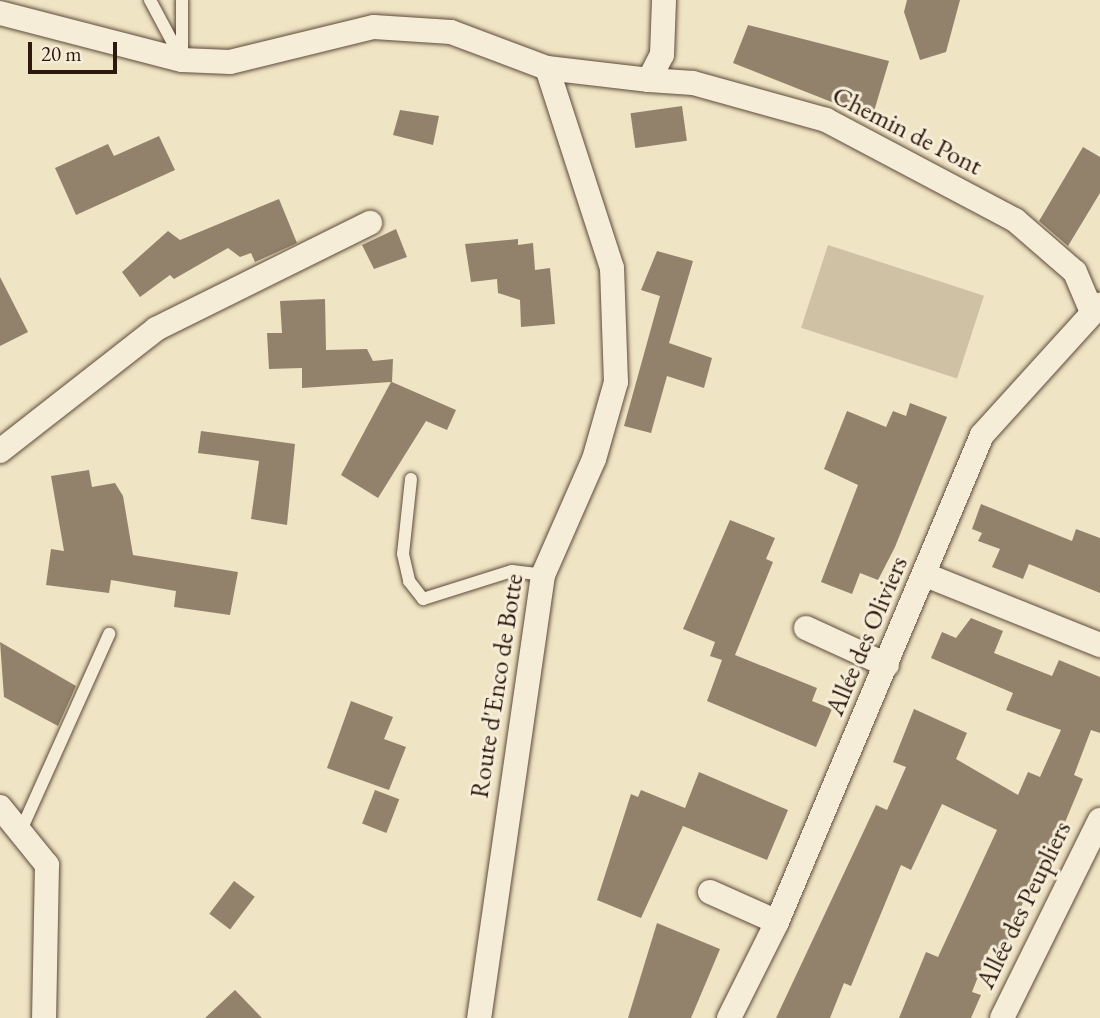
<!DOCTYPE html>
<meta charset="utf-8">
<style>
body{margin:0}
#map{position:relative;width:1100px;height:1018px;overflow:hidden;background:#efe4c3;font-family:"EB Garamond",serif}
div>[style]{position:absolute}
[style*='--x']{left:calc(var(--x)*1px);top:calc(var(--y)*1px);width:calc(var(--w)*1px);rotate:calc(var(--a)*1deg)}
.green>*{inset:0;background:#cec1a4;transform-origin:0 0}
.building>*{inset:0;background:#92826c;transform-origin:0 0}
.roads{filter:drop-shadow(0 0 2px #5e4b3b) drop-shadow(0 0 2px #5e4b3b)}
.service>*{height:12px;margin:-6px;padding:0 6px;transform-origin:6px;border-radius:6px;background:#f5edd8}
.minor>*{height:24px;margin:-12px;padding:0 12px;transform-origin:12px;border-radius:12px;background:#f5edd8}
span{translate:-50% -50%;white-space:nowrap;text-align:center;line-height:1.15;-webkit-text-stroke:6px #f5edd8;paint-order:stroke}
.street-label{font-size:26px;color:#2d180e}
.scale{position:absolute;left:28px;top:42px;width:89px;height:32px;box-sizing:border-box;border:4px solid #2d180e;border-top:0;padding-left:9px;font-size:21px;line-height:24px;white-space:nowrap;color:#2d180e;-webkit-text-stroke:5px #f5edd8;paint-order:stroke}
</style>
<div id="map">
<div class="green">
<i style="left:828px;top:245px;width:164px;height:87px;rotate:18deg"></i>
</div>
<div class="building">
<i style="clip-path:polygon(907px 0,960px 0,946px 52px,920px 60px,904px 12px)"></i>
<i style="clip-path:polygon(748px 25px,889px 61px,872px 118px,733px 63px)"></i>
<i style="left:682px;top:106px;width:35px;height:52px;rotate:82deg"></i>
<i style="clip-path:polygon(400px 110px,439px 116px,433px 145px,393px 135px)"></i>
<i style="clip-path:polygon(159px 136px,175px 170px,76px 215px,55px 168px,108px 144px,114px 156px)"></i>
<i style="clip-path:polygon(1083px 147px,1100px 157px,1100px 193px,1068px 246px,1039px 221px)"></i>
<i style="clip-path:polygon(279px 199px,297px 243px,275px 253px,255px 262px,251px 253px,240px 257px,228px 248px,174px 279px,170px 275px,140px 297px,122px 272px,168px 231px,180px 240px)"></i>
<i style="clip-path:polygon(396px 229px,407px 257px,374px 269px,362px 245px)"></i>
<i style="clip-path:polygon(518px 239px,518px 245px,533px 243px,535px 270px,550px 268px,555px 324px,521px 327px,520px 300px,498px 293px,497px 279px,471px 282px,465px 244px)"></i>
<i style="clip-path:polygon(657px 251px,693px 261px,669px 343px,712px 358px,704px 388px,667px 376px,651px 433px,624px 426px,660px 296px,641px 290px)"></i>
<i style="clip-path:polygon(0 277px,28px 332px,0 346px)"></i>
<i style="clip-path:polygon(325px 299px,326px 350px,367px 349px,373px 361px,393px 359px,392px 382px,456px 410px,447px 430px,426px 421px,378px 498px,341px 475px,391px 382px,302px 388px,302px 368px,269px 369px,267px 333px,282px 333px,280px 301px)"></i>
<i style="clip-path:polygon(910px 403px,947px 417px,895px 547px,878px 580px,860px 573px,852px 594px,821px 582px,858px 485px,824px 469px,847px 411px,886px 427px,893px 411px,906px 416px)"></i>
<i style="clip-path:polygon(201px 431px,295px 444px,287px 525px,251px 519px,259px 461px,198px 453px)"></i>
<i style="clip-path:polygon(89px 470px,92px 487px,115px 483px,123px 496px,133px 555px,238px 572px,230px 615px,174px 607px,176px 591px,111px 580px,109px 593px,46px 585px,51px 549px,64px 551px,51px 476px)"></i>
<i style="clip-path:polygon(981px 504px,1072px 541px,1076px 529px,1100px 538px,1100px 593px,1029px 564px,1023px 579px,992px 567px,1000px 549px,978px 541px,982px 533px,972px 529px)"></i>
<i style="clip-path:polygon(730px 520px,775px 538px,766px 559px,773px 562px,735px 655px,817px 688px,812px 701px,832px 709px,816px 747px,707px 701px,722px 660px,710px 656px,715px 642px,683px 629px)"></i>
<i style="clip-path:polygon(971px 618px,1003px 631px,994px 653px,1052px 676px,1059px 660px,1100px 677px,1100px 733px,1091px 730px,1074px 775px,1083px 779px,1061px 832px,1043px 870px,1037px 867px,1002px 955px,989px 949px,972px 992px,981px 995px,971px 1018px,899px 1018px,926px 952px,938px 957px,997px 830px,942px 804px,911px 870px,901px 865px,851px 986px,844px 983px,830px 1018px,776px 1018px,876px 805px,887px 810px,906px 767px,893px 762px,914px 709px,967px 733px,956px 759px,1018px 795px,1028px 772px,1040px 777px,1061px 730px,1006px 710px,1013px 693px,931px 658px,942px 632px,956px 638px)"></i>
<i style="clip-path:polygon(0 642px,76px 686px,58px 726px,4px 697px)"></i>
<i style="clip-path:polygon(351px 701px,393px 717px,384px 739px,406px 747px,389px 790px,327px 768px)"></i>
<i style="clip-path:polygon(699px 772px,788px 810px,767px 860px,683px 826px,641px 918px,597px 900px,631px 794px,638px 797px,641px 790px,685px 808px)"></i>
<i style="left:375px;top:790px;width:26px;height:36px;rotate:21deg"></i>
<i style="left:234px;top:881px;width:26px;height:41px;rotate:37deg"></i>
<i style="clip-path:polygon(657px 923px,720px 949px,691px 1018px,628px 1018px)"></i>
<i style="clip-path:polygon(235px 990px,262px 1018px,205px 1018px)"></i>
</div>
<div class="roads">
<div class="service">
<i style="--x:150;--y:0;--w:68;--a:61.9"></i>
<i style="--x:182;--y:60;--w:60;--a:-90"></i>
<i style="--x:411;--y:479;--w:75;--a:96.1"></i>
<i style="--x:403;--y:554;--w:28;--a:77"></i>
<i style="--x:409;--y:581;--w:23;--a:52"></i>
<i style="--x:423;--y:599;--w:93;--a:-17.5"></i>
<i style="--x:512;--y:571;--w:31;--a:7"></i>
<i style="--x:22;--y:828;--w:213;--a:-65.8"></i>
</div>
<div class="minor">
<i style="--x:0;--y:13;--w:188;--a:14.5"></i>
<i style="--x:182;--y:60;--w:48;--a:2.4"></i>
<i style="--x:230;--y:62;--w:148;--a:-13.7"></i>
<i style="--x:374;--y:27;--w:77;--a:3.7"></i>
<i style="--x:451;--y:32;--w:103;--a:20.6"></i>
<i style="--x:547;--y:68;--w:210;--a:72"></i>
<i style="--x:612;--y:268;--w:114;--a:88"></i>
<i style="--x:616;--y:382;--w:80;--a:105.9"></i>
<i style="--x:594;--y:459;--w:127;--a:113.7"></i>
<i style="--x:543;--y:575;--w:448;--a:98.2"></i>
<i style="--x:547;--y:68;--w:103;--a:6.7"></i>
<i style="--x:649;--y:80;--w:28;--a:-63"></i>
<i style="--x:662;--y:55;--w:55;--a:-87.9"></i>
<i style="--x:649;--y:80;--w:44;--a:3.9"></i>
<i style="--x:693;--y:83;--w:138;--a:15.5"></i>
<i style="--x:826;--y:120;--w:214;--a:27.9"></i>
<i style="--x:1015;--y:220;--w:79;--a:40.9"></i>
<i style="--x:1075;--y:272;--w:43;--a:67"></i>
<i style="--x:0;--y:451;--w:198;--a:-38"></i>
<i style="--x:156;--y:329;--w:239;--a:-26.4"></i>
<i style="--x:926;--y:575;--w:188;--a:21.9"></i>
<i style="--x:806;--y:628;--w:89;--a:24.6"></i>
<i style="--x:0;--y:807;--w:75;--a:51"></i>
<i style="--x:47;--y:865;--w:153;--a:91.1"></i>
<i style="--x:710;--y:892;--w:73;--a:24.1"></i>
<i style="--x:729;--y:1018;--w:107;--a:-63.4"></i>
<i style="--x:777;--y:922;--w:528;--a:-67.17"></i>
<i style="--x:982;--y:435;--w:176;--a:-47.8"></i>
<i style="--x:1002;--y:1018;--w:221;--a:-63.7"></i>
</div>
</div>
<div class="street-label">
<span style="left:907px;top:131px;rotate:27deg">Chemin de Pont</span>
<span style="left:867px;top:636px;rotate:-67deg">Allée des Oliviers</span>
<span style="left:497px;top:686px;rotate:-81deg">Route d'Enco de Botte</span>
<span style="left:1024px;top:905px;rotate:-64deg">Allée des Peupliers</span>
</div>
<div class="scale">20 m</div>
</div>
